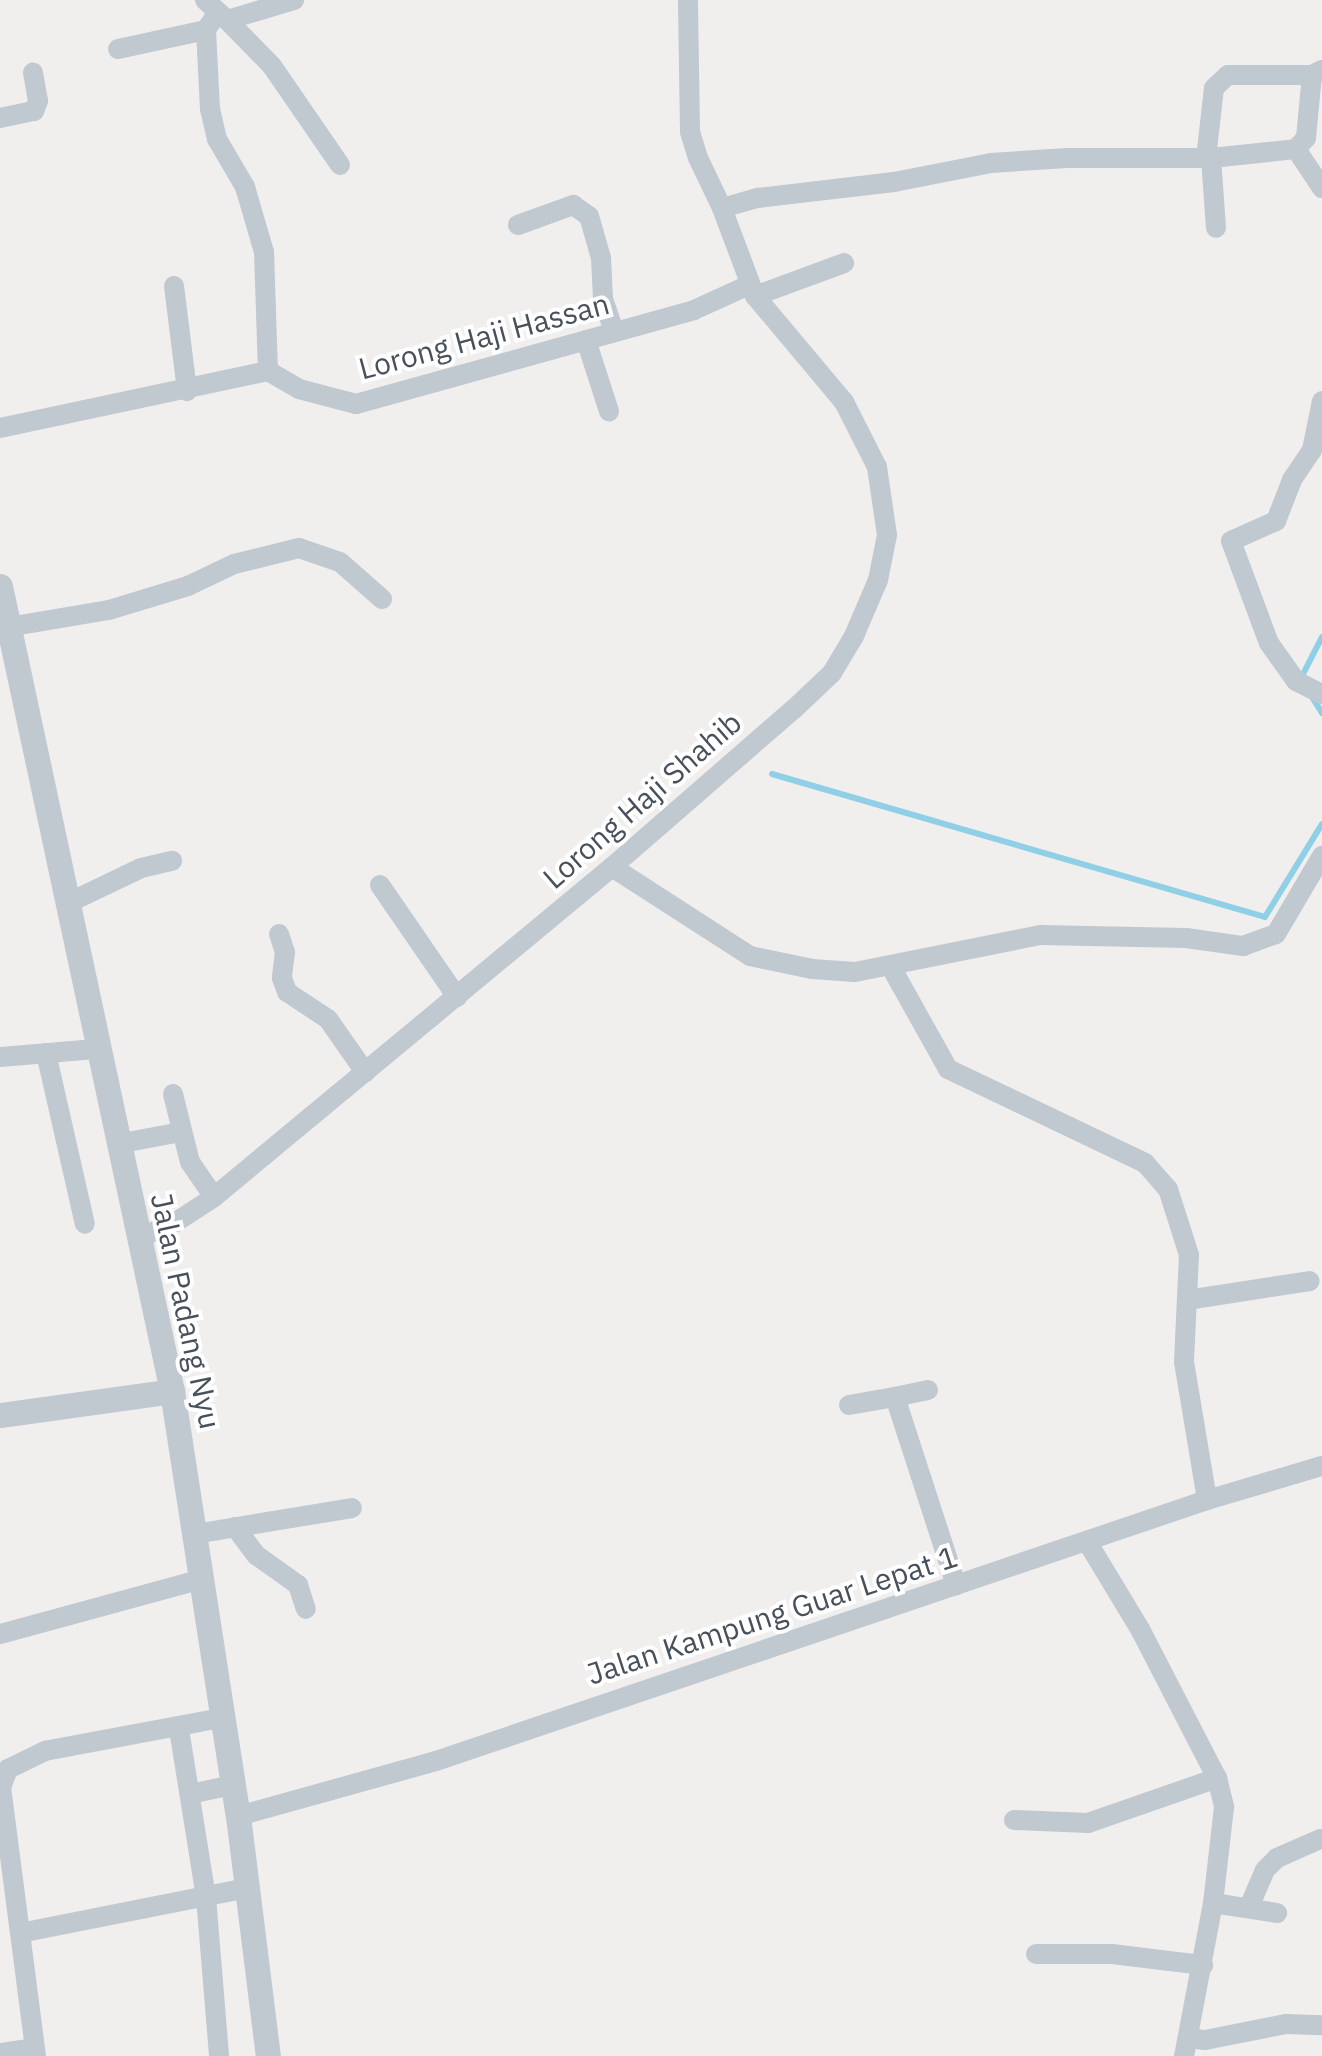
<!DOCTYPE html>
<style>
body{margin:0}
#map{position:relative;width:1322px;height:2056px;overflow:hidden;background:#f1eeee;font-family:"IBM Plex Sans",sans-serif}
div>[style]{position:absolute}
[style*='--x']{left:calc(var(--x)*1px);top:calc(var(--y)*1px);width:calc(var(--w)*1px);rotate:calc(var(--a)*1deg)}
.stream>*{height:6px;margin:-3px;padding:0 3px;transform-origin:3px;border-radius:3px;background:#8fd0e6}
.minor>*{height:20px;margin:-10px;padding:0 10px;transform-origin:10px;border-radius:10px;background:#c0c8d0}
.tertiary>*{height:25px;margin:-12.5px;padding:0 12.5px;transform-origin:12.5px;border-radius:12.5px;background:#c0c8d0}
span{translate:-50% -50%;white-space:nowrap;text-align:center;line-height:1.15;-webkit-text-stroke:8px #fff;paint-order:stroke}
.street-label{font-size:30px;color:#48515b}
</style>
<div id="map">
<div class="stream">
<i style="--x:1301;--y:678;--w:46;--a:-62.9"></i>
<i style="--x:1312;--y:697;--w:19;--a:58"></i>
<i style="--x:772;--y:774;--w:513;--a:16.18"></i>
<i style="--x:1265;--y:917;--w:109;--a:-58.5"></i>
</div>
<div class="minor">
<i style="--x:205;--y:0;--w:30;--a:42"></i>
<i style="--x:227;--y:20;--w:70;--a:-16.6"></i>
<i style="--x:218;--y:12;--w:22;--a:124"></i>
<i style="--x:206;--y:30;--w:79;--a:87.1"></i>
<i style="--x:210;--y:109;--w:31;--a:77"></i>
<i style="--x:217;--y:139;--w:56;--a:59.7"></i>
<i style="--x:245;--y:187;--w:68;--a:73.7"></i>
<i style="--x:264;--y:252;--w:119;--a:88.1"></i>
<i style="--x:227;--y:20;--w:64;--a:45.6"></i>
<i style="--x:272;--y:66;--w:120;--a:55.5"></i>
<i style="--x:118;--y:49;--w:90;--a:-12.2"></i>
<i style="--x:0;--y:118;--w:35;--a:-12"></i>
<i style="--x:34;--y:111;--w:11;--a:-68"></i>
<i style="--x:38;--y:101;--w:29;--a:-100"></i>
<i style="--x:1296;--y:149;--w:47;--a:56.3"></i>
<i style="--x:1211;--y:158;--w:70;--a:85.9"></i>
<i style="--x:1206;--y:159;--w:71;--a:-83.6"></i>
<i style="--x:1214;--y:88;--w:19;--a:-43"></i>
<i style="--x:1228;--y:75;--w:84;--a:0"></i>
<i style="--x:722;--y:208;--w:37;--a:-16"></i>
<i style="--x:758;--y:198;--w:137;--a:-6.7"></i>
<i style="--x:894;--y:182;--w:99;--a:-11.1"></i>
<i style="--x:991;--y:163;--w:76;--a:-3.8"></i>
<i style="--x:1067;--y:158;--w:144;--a:0"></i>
<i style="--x:1211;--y:158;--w:85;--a:-6"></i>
<i style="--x:1296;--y:149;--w:15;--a:-48"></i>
<i style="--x:1306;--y:138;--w:63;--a:-84.6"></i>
<i style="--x:1312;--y:75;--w:11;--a:-27"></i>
<i style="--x:518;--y:225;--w:59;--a:-20"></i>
<i style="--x:573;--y:205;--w:19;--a:35"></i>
<i style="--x:589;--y:216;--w:44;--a:74.1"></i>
<i style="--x:601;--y:258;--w:41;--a:87.2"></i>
<i style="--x:603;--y:299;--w:34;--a:71"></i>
<i style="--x:174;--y:286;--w:106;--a:82.9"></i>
<i style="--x:755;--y:296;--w:95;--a:-20.3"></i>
<i style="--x:586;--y:340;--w:75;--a:72.1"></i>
<i style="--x:1322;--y:401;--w:50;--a:101.5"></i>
<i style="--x:1312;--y:450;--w:36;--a:124"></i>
<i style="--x:1292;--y:480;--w:44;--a:111.3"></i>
<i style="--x:1276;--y:521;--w:49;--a:156"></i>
<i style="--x:1231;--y:541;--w:109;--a:69.6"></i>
<i style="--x:1269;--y:643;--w:47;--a:54.6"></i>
<i style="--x:1296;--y:681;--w:29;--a:27"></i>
<i style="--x:0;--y:428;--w:274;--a:-12"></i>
<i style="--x:268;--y:371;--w:36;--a:30"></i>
<i style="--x:299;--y:389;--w:59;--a:14.7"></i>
<i style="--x:356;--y:404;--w:351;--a:-15.5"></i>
<i style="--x:694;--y:310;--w:60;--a:-24.4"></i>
<i style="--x:8;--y:627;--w:102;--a:-9.6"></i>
<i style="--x:109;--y:610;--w:83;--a:-16.9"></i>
<i style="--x:188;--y:586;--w:51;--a:-25.6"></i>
<i style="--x:234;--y:564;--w:67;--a:-13.8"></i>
<i style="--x:299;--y:548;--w:43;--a:18.9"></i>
<i style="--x:340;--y:562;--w:56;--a:41.4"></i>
<i style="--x:612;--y:867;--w:164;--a:32.8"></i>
<i style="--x:750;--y:956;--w:63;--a:11.8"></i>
<i style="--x:812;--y:969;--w:43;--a:4"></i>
<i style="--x:855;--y:972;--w:190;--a:-11.3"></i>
<i style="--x:1041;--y:935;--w:145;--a:1.2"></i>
<i style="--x:1186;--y:938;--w:58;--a:8"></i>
<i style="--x:1243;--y:946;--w:35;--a:-20"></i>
<i style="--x:1276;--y:934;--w:91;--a:-59.5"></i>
<i style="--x:380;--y:885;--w:136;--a:55.5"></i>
<i style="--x:66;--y:904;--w:83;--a:-25.6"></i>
<i style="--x:141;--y:868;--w:32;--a:-13"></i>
<i style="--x:279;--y:934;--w:19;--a:72"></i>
<i style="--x:285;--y:952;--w:26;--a:97"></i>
<i style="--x:282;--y:978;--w:15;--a:70"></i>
<i style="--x:287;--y:992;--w:49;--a:33.4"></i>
<i style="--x:328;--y:1019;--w:65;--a:55.1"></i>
<i style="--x:891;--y:967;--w:117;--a:60.8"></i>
<i style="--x:948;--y:1069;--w:218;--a:25.5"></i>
<i style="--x:1145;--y:1163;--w:35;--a:49"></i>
<i style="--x:1168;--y:1189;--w:69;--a:72.3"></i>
<i style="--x:1189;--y:1255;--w:107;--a:92.7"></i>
<i style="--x:1184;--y:1362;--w:140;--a:80.5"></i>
<i style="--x:46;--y:1053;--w:175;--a:77.2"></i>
<i style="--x:0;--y:1057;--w:96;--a:-4.8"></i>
<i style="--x:173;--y:1094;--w:70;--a:76"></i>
<i style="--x:190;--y:1162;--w:42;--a:55.6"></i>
<i style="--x:117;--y:1144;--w:65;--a:-10.6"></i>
<i style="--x:139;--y:1238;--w:40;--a:-23.4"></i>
<i style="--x:176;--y:1222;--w:45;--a:-33.3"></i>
<i style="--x:214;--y:1197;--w:517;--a:-39.66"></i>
<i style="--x:612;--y:867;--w:241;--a:-41"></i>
<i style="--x:794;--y:709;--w:52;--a:-43.5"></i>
<i style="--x:832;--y:673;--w:43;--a:-59.3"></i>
<i style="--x:854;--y:636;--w:61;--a:-66.8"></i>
<i style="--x:878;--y:580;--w:46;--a:-78.7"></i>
<i style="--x:887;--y:535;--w:69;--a:-98.4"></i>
<i style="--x:877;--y:467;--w:73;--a:-116.9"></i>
<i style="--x:844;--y:402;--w:138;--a:-130"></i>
<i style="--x:755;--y:296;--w:94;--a:-110.6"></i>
<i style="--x:722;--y:208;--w:55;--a:-115.6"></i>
<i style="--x:698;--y:158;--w:28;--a:-107"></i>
<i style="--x:690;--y:131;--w:131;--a:-90.9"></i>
<i style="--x:1187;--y:1300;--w:124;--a:-8.8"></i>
<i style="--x:928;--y:1390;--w:34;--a:168"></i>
<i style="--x:895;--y:1397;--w:198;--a:72"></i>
<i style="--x:849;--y:1405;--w:47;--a:-9.9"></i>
<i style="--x:235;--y:1527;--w:35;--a:53"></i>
<i style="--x:256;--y:1555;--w:52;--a:35.5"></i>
<i style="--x:298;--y:1585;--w:25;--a:72"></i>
<i style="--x:195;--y:1534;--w:159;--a:-9.4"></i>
<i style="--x:1088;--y:1543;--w:103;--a:58.9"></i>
<i style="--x:1141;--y:1631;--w:165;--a:62.7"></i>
<i style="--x:1217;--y:1778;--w:30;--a:76"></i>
<i style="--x:1224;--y:1807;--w:97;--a:96.5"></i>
<i style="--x:1213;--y:1903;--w:156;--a:100.7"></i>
<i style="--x:0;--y:1634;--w:210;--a:-15.2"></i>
<i style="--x:221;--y:1718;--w:179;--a:169.4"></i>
<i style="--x:45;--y:1751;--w:41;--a:154.1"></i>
<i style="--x:8;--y:1769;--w:19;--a:111"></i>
<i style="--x:1;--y:1787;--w:147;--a:82.6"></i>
<i style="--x:20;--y:1933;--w:231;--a:-11.2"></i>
<i style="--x:179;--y:1729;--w:170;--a:80.9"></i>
<i style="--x:206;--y:1897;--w:160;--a:85.3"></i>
<i style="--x:190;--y:1794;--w:44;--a:-11.8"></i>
<i style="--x:238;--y:1816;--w:205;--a:-15.5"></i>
<i style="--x:436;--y:1761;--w:814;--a:-18.7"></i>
<i style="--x:1207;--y:1500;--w:120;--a:-16.5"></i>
<i style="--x:1014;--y:1820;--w:74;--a:2.3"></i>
<i style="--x:1088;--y:1823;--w:137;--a:-19.2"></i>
<i style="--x:1213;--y:1903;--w:65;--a:8.9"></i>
<i style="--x:1249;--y:1907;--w:40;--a:-66.6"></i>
<i style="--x:1265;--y:1870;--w:17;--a:-45"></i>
<i style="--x:1277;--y:1858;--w:47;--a:-23.8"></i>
<i style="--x:20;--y:1933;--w:124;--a:82.6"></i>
<i style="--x:1036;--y:1954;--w:76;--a:0"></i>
<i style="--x:1112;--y:1954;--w:92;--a:6.9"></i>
<i style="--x:1188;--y:2038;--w:17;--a:7"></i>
<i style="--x:1205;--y:2040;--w:83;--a:-11.2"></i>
<i style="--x:1286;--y:2024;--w:36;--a:2"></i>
<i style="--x:0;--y:2053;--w:34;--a:-8"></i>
</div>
<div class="tertiary">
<i style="--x:0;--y:586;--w:823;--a:77.94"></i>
<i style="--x:172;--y:1391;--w:430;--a:81.2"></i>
<i style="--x:238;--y:1816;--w:242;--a:82.9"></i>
<i style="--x:0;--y:1415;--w:174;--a:-7.9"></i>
</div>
<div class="street-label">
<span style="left:484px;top:336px;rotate:-15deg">Lorong Haji Hassan</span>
<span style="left:642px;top:800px;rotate:-41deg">Lorong Haji Shahib</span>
<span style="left:186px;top:1311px;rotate:78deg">Jalan Padang Nyu</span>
<span style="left:772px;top:1615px;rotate:-18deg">Jalan Kampung Guar Lepat 1</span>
</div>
</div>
